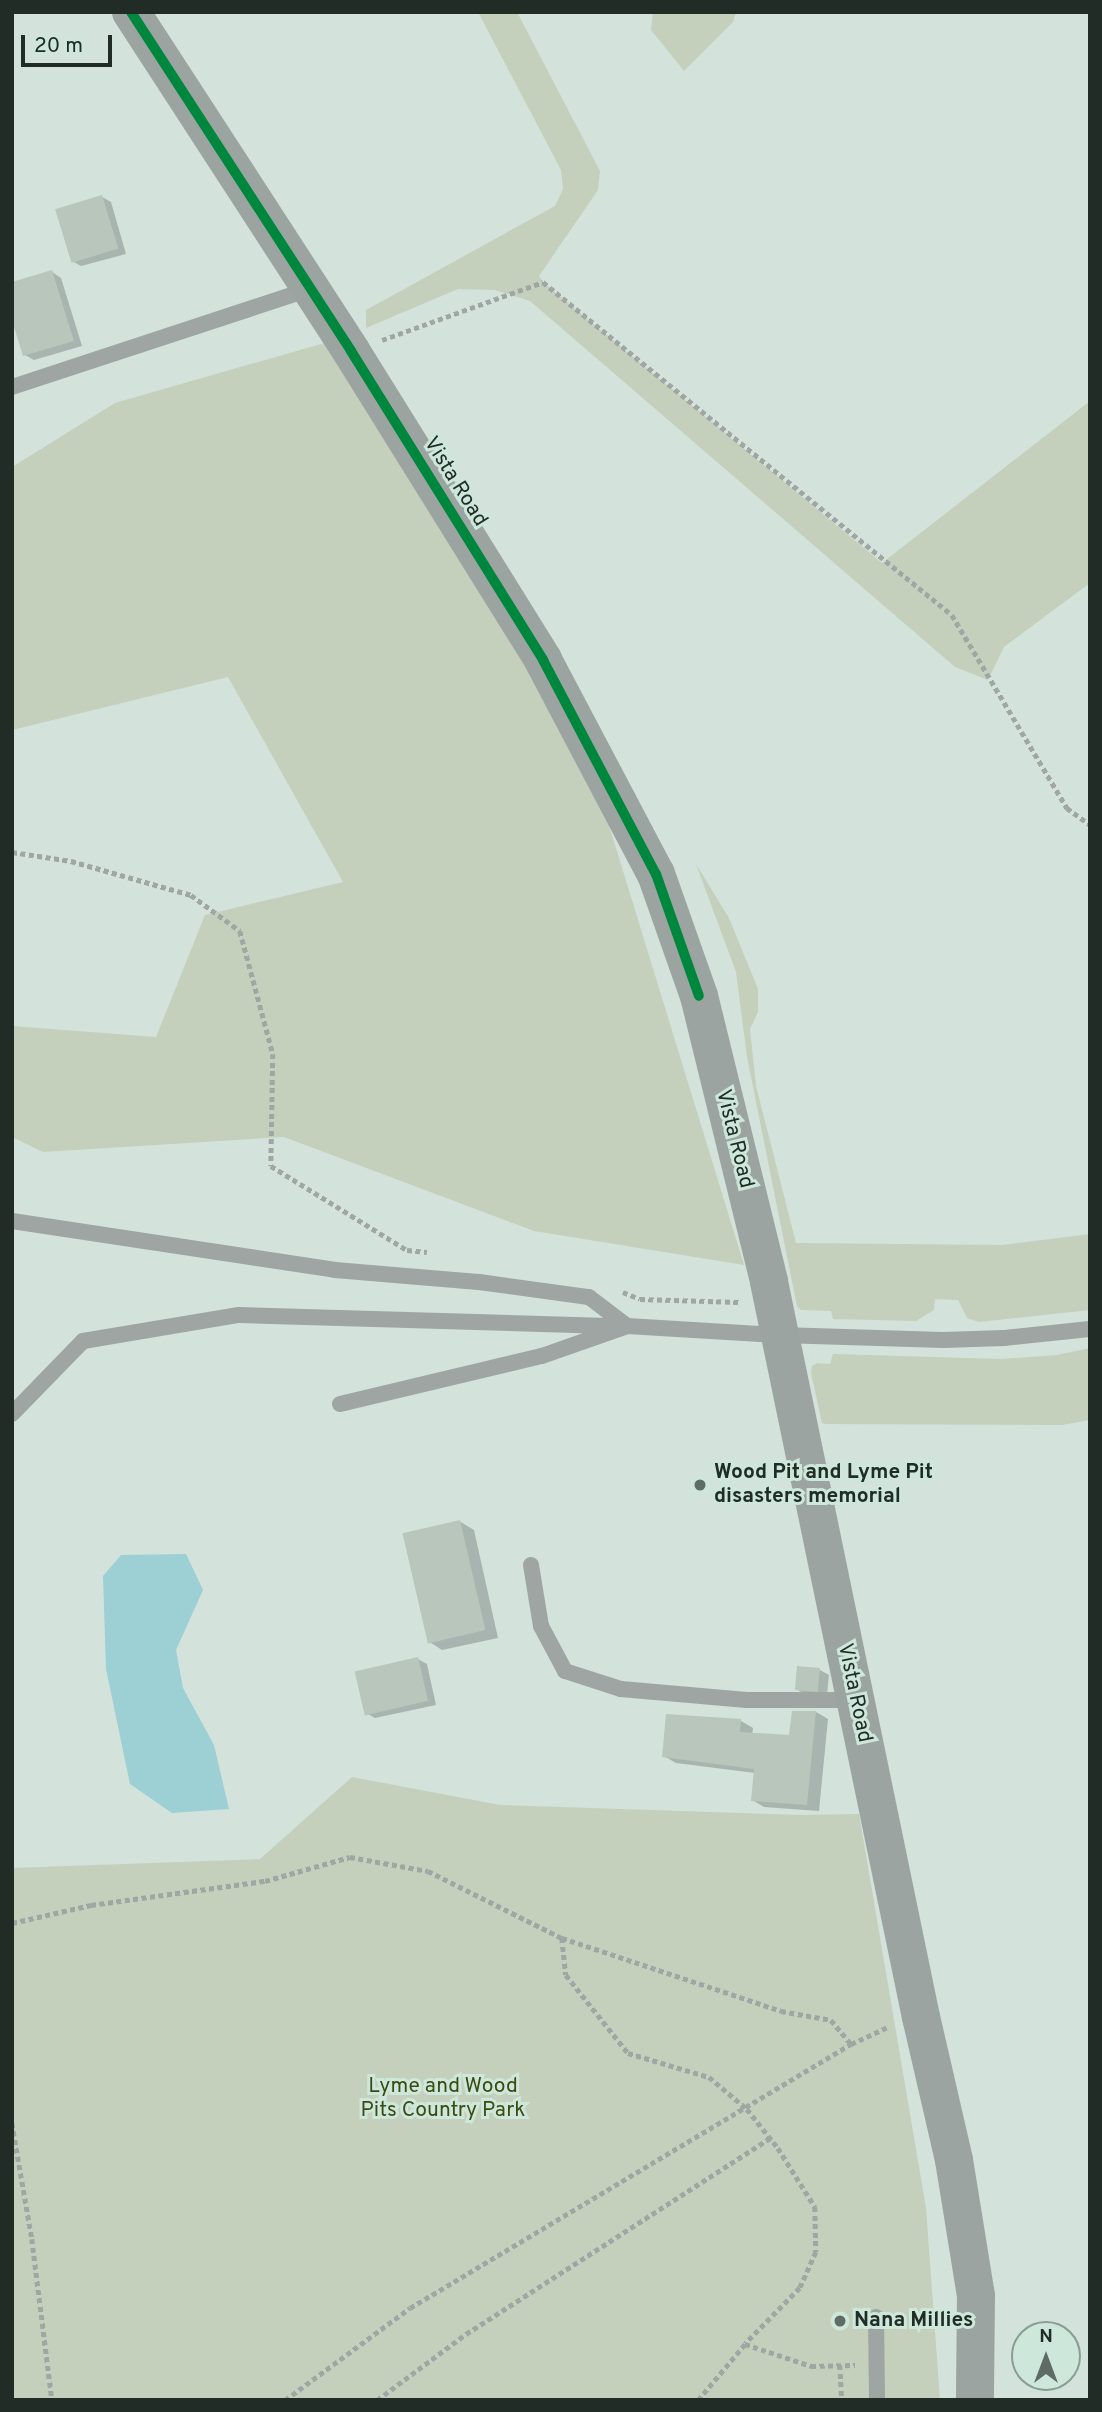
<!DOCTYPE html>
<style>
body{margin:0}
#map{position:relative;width:1102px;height:2412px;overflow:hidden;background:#d3e2db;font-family:Overpass,sans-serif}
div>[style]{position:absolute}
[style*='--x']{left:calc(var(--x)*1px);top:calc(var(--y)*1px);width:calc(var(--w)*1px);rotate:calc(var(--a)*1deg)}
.green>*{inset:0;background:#c4d0bb}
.water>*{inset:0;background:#9cd0d5}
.shadow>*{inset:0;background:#0003}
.building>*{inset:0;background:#b8c6bb;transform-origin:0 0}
.path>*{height:4.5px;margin-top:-2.25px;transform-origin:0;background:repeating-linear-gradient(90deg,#9fa6a4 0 5px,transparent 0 8.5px)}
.service>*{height:16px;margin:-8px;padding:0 8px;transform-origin:8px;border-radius:8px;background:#9ea5a3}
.secondary>*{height:38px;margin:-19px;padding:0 19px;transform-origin:19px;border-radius:19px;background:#9ca4a2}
.cycleway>*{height:10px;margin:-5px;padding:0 5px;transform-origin:5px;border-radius:5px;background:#00873e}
.dots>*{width:19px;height:19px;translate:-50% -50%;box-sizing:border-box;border:4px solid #cde8db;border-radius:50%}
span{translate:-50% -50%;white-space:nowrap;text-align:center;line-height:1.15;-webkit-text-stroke:6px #cde8db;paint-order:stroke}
.street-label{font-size:21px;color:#212c27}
.poi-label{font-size:21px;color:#212c27;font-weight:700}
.left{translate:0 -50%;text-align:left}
.park-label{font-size:21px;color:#3d4910}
.frame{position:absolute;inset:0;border:14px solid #212c27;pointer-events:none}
.north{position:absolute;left:1011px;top:2321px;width:70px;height:70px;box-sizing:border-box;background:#cde8db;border:2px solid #889d93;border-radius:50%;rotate:0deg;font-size:19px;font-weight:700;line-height:28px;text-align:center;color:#212c27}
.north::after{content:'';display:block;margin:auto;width:24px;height:32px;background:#5f6c66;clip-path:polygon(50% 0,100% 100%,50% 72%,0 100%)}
.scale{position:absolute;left:21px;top:35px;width:91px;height:32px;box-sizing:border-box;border:4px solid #212c27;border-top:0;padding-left:9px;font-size:21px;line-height:24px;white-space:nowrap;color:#212c27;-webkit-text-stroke:5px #cde8db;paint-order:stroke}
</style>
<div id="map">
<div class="green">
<i style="clip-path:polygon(478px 12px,517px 12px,600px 171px,598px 190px,539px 276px,543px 282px,882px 563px,1090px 401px,1090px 583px,1004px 647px,988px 680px,955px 667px,530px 301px,495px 290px,458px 289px,366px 328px,366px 310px,555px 206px,563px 189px,561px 170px)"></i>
<i style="clip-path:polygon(653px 12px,736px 12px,733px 22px,684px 71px,651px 30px)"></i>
<i style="clip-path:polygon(328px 342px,577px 721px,744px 1265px,534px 1231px,284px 1137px,43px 1152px,12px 1137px,12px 1026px,156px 1037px,205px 915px,343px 882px,228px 677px,12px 730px,12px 467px,115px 403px)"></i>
<i style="clip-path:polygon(696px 864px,729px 918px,758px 989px,758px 1012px,750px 1029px,756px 1086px,796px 1243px,1003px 1245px,1090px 1234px,1090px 1310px,979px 1322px,967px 1318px,958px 1300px,935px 1299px,934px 1310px,916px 1321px,833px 1319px,831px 1311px,801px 1310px,797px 1306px,747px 1057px,736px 972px)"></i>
<i style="clip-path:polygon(1090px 1348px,1090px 1420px,1062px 1425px,826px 1424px,822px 1423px,811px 1373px,812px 1366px,817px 1363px,830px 1364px,833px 1354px,1001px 1359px,1057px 1355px)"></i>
<i style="clip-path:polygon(352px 1777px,500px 1805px,801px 1815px,859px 1814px,926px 2208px,940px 2400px,12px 2400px,12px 1868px,260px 1859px)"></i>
</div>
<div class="water">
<i style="clip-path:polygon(186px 1554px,203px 1590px,176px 1650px,183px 1688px,214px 1745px,229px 1809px,172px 1813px,130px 1784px,106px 1669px,103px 1576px,121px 1555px)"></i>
</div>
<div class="shadow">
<i style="clip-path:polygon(102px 197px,111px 202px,126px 254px,81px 266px,72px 261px)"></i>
<i style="clip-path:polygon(52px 272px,61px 278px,82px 346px,34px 360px,25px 355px)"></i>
<i style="clip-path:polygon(459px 1521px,474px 1530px,498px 1638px,442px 1650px,428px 1641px)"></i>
<i style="clip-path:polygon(418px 1659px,427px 1664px,436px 1705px,375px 1718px,366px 1713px)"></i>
<i style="clip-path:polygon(820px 1670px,829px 1675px,827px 1694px,805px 1694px,796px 1689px)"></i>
<i style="clip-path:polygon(816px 1712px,828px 1719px,819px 1811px,764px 1807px,752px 1800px,755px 1773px,676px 1763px,664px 1756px,741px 1721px,753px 1728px,752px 1735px,791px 1737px)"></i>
</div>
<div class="building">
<i style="left:102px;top:195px;width:56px;height:49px;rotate:73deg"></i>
<i style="clip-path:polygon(52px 270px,74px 341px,23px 356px,12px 320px,12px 282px)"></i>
<i style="left:460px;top:1520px;width:113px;height:59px;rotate:77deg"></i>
<i style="left:418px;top:1657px;width:45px;height:65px;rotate:77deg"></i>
<i style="left:797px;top:1666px;width:23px;height:24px;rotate:5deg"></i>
<i style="clip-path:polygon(792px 1711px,816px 1711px,807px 1805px,751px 1801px,754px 1769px,662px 1757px,666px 1714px,741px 1719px,740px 1732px,789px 1735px)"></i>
</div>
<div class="path">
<i style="--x:382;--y:340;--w:171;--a:-19.8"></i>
<i style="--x:543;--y:282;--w:527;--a:39.15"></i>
<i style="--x:952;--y:615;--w:225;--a:59.2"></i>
<i style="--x:1067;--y:808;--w:29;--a:36"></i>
<i style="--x:12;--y:852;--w:60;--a:8.7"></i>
<i style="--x:71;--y:861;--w:125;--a:15.8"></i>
<i style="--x:191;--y:895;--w:61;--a:36.3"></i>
<i style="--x:240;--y:931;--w:127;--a:75"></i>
<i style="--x:273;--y:1054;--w:112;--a:91"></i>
<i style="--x:271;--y:1166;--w:160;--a:31.7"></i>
<i style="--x:407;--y:1250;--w:20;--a:6"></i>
<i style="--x:623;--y:1292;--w:18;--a:22"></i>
<i style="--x:640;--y:1299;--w:99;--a:1.7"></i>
<i style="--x:12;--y:1923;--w:81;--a:-12.8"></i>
<i style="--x:91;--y:1905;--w:176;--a:-7.9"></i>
<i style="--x:265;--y:1881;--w:88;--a:-15.8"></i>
<i style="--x:350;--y:1857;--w:79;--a:10.2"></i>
<i style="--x:428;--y:1871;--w:150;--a:26.6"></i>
<i style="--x:562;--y:1938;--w:231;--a:18.4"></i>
<i style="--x:781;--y:2011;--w:51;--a:10.2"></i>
<i style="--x:831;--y:2020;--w:31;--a:50"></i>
<i style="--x:562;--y:1938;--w:37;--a:84"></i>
<i style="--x:566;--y:1975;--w:100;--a:51.5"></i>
<i style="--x:628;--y:2053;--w:84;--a:16.5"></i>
<i style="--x:709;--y:2077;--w:50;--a:40.1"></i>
<i style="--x:747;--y:2109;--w:50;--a:51.5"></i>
<i style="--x:778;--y:2148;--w:70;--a:57.9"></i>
<i style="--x:815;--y:2207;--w:45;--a:88.7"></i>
<i style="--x:816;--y:2252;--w:39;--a:114"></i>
<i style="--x:800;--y:2288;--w:78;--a:134.5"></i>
<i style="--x:12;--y:2123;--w:118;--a:80.2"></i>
<i style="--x:32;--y:2239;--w:162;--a:82.9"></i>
<i style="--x:840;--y:2365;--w:35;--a:87"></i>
<i style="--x:285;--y:2400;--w:155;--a:-36.4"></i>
<i style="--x:410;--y:2308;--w:514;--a:-30.91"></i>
<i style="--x:851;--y:2044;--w:41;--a:-24.7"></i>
<i style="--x:377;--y:2400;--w:111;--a:-36.6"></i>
<i style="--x:466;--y:2334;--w:362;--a:-32.8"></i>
<i style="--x:698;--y:2400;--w:73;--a:-50"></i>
<i style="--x:745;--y:2344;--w:70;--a:18.4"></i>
<i style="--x:811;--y:2366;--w:44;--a:-1.3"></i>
</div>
<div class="service">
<i style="--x:12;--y:387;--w:314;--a:-18.2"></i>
<i style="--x:12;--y:1221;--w:327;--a:8.6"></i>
<i style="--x:335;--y:1270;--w:144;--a:4.8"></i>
<i style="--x:479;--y:1282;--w:111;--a:7.8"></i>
<i style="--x:589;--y:1297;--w:48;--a:37.3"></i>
<i style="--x:340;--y:1404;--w:208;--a:-13.4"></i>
<i style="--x:542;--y:1356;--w:90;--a:-19.4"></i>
<i style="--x:627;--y:1326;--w:153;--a:3.4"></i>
<i style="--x:780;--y:1335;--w:163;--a:1.8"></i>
<i style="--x:943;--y:1340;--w:61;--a:-1.9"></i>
<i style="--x:1004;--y:1338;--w:86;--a:-6"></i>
<i style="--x:12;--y:1414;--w:102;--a:-45.8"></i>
<i style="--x:83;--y:1341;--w:158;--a:-9.5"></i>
<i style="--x:239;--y:1315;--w:378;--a:1.7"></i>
<i style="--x:531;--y:1565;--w:62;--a:80.7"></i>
<i style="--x:541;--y:1626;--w:51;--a:61.9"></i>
<i style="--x:565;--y:1671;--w:59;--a:17.8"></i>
<i style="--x:621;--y:1689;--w:126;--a:5"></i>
<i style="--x:747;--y:1700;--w:109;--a:0"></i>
<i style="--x:876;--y:2317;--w:83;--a:89.3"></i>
</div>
<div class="secondary">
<i style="--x:131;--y:12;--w:404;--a:57"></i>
<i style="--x:351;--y:351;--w:364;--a:58.1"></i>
<i style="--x:543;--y:660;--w:242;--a:62.2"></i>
<i style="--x:656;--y:874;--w:129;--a:70.6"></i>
<i style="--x:699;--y:996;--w:294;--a:76.2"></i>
<i style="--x:769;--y:1282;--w:751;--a:78.32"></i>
<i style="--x:921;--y:2017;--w:147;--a:77"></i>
<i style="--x:954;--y:2160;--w:138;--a:80.8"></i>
<i style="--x:976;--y:2296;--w:104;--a:90.6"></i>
</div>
<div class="cycleway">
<i style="--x:131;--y:12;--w:404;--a:57"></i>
<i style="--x:351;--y:351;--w:364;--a:58.1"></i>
<i style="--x:543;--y:660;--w:242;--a:62.2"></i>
<i style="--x:656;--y:874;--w:129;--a:70.6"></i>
</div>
<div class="dots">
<i style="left:700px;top:1485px;background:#5f6c66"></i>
<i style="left:840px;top:2321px;background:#5f6c66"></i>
</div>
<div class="street-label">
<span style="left:455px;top:482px;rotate:58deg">Vista Road</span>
<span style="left:734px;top:1139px;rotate:76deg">Vista Road</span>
<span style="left:854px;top:1693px;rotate:78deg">Vista Road</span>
</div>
<div class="poi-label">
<span class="left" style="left:714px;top:1485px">Wood Pit and Lyme Pit<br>disasters memorial</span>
<span class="left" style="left:854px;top:2321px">Nana Millies</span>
</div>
<div class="park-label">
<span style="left:443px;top:2099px">Lyme and Wood<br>Pits Country Park</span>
</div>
<div class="frame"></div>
<div class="north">N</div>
<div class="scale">20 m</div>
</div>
